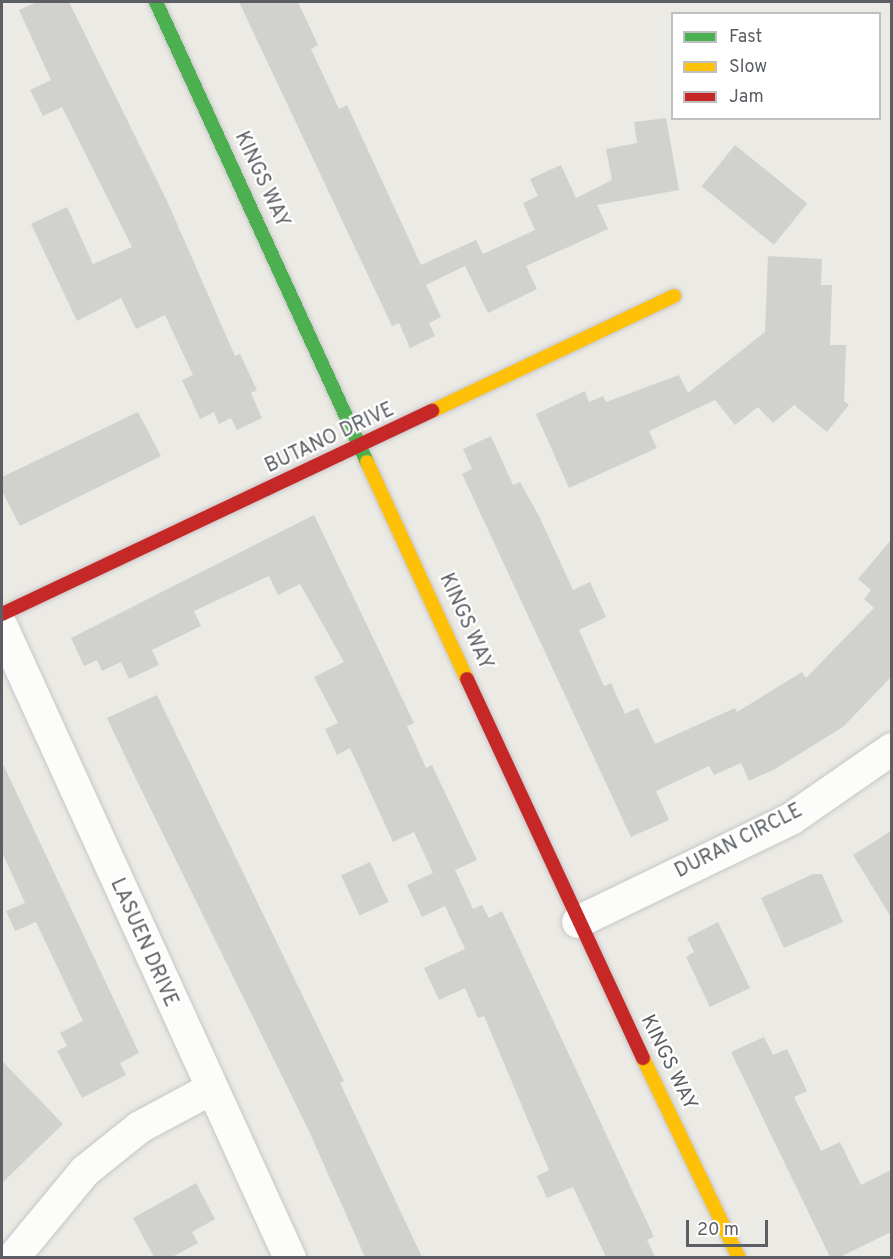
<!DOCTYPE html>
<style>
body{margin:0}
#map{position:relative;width:893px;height:1259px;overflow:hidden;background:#ebeae5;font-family:Overpass,sans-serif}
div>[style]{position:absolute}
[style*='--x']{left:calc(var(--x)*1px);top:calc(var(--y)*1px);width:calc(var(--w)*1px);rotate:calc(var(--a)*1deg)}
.building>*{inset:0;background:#d1d1ce;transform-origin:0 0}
.roads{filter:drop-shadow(0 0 2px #c7c6c6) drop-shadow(0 0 2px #c7c6c6)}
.street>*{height:32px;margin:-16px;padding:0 16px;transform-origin:16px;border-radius:16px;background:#fcfcfb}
.fast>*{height:14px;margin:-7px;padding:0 7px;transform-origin:7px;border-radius:7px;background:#4caf50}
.slow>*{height:14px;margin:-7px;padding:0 7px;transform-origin:7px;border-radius:7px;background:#ffc107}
.jam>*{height:14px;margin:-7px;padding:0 7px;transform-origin:7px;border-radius:7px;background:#c62828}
span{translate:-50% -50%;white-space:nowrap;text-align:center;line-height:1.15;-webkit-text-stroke:4.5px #fff;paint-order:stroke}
.street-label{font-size:20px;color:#5b5f63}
.frame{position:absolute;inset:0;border:3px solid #5b5f63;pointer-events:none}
.legend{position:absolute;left:671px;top:12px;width:210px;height:108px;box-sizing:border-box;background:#fff;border:2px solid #bdbfc1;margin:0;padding:8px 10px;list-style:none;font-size:18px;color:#5b5f63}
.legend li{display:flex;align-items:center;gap:12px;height:30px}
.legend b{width:30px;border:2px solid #bdbfc1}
.scale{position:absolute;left:686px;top:1220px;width:82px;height:27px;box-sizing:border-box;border:3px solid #5b5f63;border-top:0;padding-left:8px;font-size:18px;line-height:21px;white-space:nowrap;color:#5b5f63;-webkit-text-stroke:4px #fff;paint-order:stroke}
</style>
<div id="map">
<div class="building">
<i style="clip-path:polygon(37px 2px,69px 2px,167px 201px,235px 356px,240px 354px,257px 390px,251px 393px,262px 418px,237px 430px,231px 418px,219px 424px,214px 412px,200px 419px,182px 380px,193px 375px,165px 315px,136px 329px,121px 298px,77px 321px,31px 224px,67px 207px,93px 264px,132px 247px,62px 107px,43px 116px,30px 90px,51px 80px,19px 10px)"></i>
<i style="clip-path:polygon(239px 2px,298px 2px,318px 45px,311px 49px,339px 109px,347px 105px,421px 265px,476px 240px,483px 254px,535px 230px,523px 203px,538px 196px,530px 179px,561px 165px,576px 198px,612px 180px,606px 149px,637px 143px,634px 122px,666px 118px,679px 190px,597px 205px,608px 229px,526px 266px,537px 289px,488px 313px,465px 266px,426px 285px,441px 317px,429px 323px,435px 336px,410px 348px,399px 323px,392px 326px)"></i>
<i style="left:735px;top:145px;width:93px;height:53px;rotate:39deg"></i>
<i style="clip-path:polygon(768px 256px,822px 259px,821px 285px,832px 285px,830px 345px,846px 345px,844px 401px,849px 405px,827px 432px,794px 405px,773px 423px,758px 407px,735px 425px,715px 400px,649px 431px,657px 448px,569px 488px,536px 414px,585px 391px,589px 402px,603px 396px,606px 402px,679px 375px,688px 393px,765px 332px)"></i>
<i style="clip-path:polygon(138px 412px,161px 456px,20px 526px,2px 491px,2px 477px)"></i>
<i style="clip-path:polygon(491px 436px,513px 485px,520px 482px,539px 516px,573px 590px,590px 582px,606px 617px,579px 630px,604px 686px,611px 683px,625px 714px,638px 708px,655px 744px,735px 708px,737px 712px,802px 672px,806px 678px,874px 608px,864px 599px,871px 590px,858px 579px,891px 540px,891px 677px,843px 727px,775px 769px,749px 781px,741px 763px,714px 775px,709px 766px,656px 791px,669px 820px,631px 837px,462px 474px,472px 469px,463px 449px)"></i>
<i style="clip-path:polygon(314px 515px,414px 723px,407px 726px,426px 768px,432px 765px,477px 860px,455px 870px,473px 909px,482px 905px,489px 918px,502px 911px,654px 1237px,647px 1240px,655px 1257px,606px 1257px,573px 1187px,547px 1198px,537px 1176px,549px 1170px,484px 1016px,478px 1018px,465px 988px,439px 1000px,424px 968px,465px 949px,445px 906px,422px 917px,407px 885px,433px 873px,414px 832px,393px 842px,350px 748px,337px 755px,325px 729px,338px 723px,314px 677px,344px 662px,300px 584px,278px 595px,269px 576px,194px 611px,201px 626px,152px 650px,159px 665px,129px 679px,121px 662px,102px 671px,97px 660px,84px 666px,71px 638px)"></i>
<i style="clip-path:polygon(157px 695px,344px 1081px,340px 1083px,422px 1257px,365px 1257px,308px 1129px,135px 777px,107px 718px)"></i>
<i style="clip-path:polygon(2px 762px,139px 1053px,120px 1063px,126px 1075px,82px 1098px,57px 1051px,67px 1046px,60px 1033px,83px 1021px,36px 922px,15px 931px,6px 911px,25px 903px,2px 852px)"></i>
<i style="clip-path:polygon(891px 831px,891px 917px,853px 855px)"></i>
<i style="left:370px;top:862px;width:44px;height:32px;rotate:65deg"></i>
<i style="clip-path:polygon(813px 874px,822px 874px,843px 922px,784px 948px,761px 898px)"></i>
<i style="clip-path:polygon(718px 922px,750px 988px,710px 1007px,686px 957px,694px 952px,687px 938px)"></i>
<i style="clip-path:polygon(764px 1037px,773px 1055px,787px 1049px,807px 1091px,794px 1097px,821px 1151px,840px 1142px,861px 1185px,891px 1170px,891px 1232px,840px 1257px,830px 1257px,731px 1052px)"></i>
<i style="clip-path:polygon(2px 1061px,63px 1124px,2px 1183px)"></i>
<i style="clip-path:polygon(196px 1183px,215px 1219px,192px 1232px,198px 1243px,172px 1257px,154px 1257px,133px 1218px)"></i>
</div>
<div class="roads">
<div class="street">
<i style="--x:2;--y:627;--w:694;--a:65.47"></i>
<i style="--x:578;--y:922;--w:237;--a:-25.8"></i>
<i style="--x:791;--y:819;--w:123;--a:-34.7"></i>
<i style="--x:13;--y:1258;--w:113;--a:-50.4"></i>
<i style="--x:85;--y:1171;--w:70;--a:-38.7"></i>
<i style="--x:140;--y:1127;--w:78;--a:-28.2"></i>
</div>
<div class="fast">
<i style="--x:156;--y:2;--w:506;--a:65.36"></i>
</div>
<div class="slow">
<i style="--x:432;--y:411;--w:268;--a:-25.4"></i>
<i style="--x:367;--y:462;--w:239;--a:65.3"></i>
<i style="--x:643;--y:1058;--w:222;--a:64.4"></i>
</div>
<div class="jam">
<i style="--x:2;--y:614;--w:476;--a:-25.3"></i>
<i style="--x:467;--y:679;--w:418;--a:65.1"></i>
</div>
</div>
<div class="street-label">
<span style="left:261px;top:180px;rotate:65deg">KINGS WAY</span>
<span style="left:330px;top:439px;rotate:-25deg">BUTANO DRIVE</span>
<span style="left:465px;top:622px;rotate:66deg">KINGS WAY</span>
<span style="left:739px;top:842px;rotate:-27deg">DURAN CIRCLE</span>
<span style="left:143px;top:943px;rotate:66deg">LASUEN DRIVE</span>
<span style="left:668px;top:1063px;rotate:64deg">KINGS WAY</span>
</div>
<div class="frame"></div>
<ul class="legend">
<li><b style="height:8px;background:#4caf50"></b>Fast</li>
<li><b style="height:8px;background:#ffc107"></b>Slow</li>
<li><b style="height:8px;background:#c62828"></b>Jam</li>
</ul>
<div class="scale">20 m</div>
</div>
